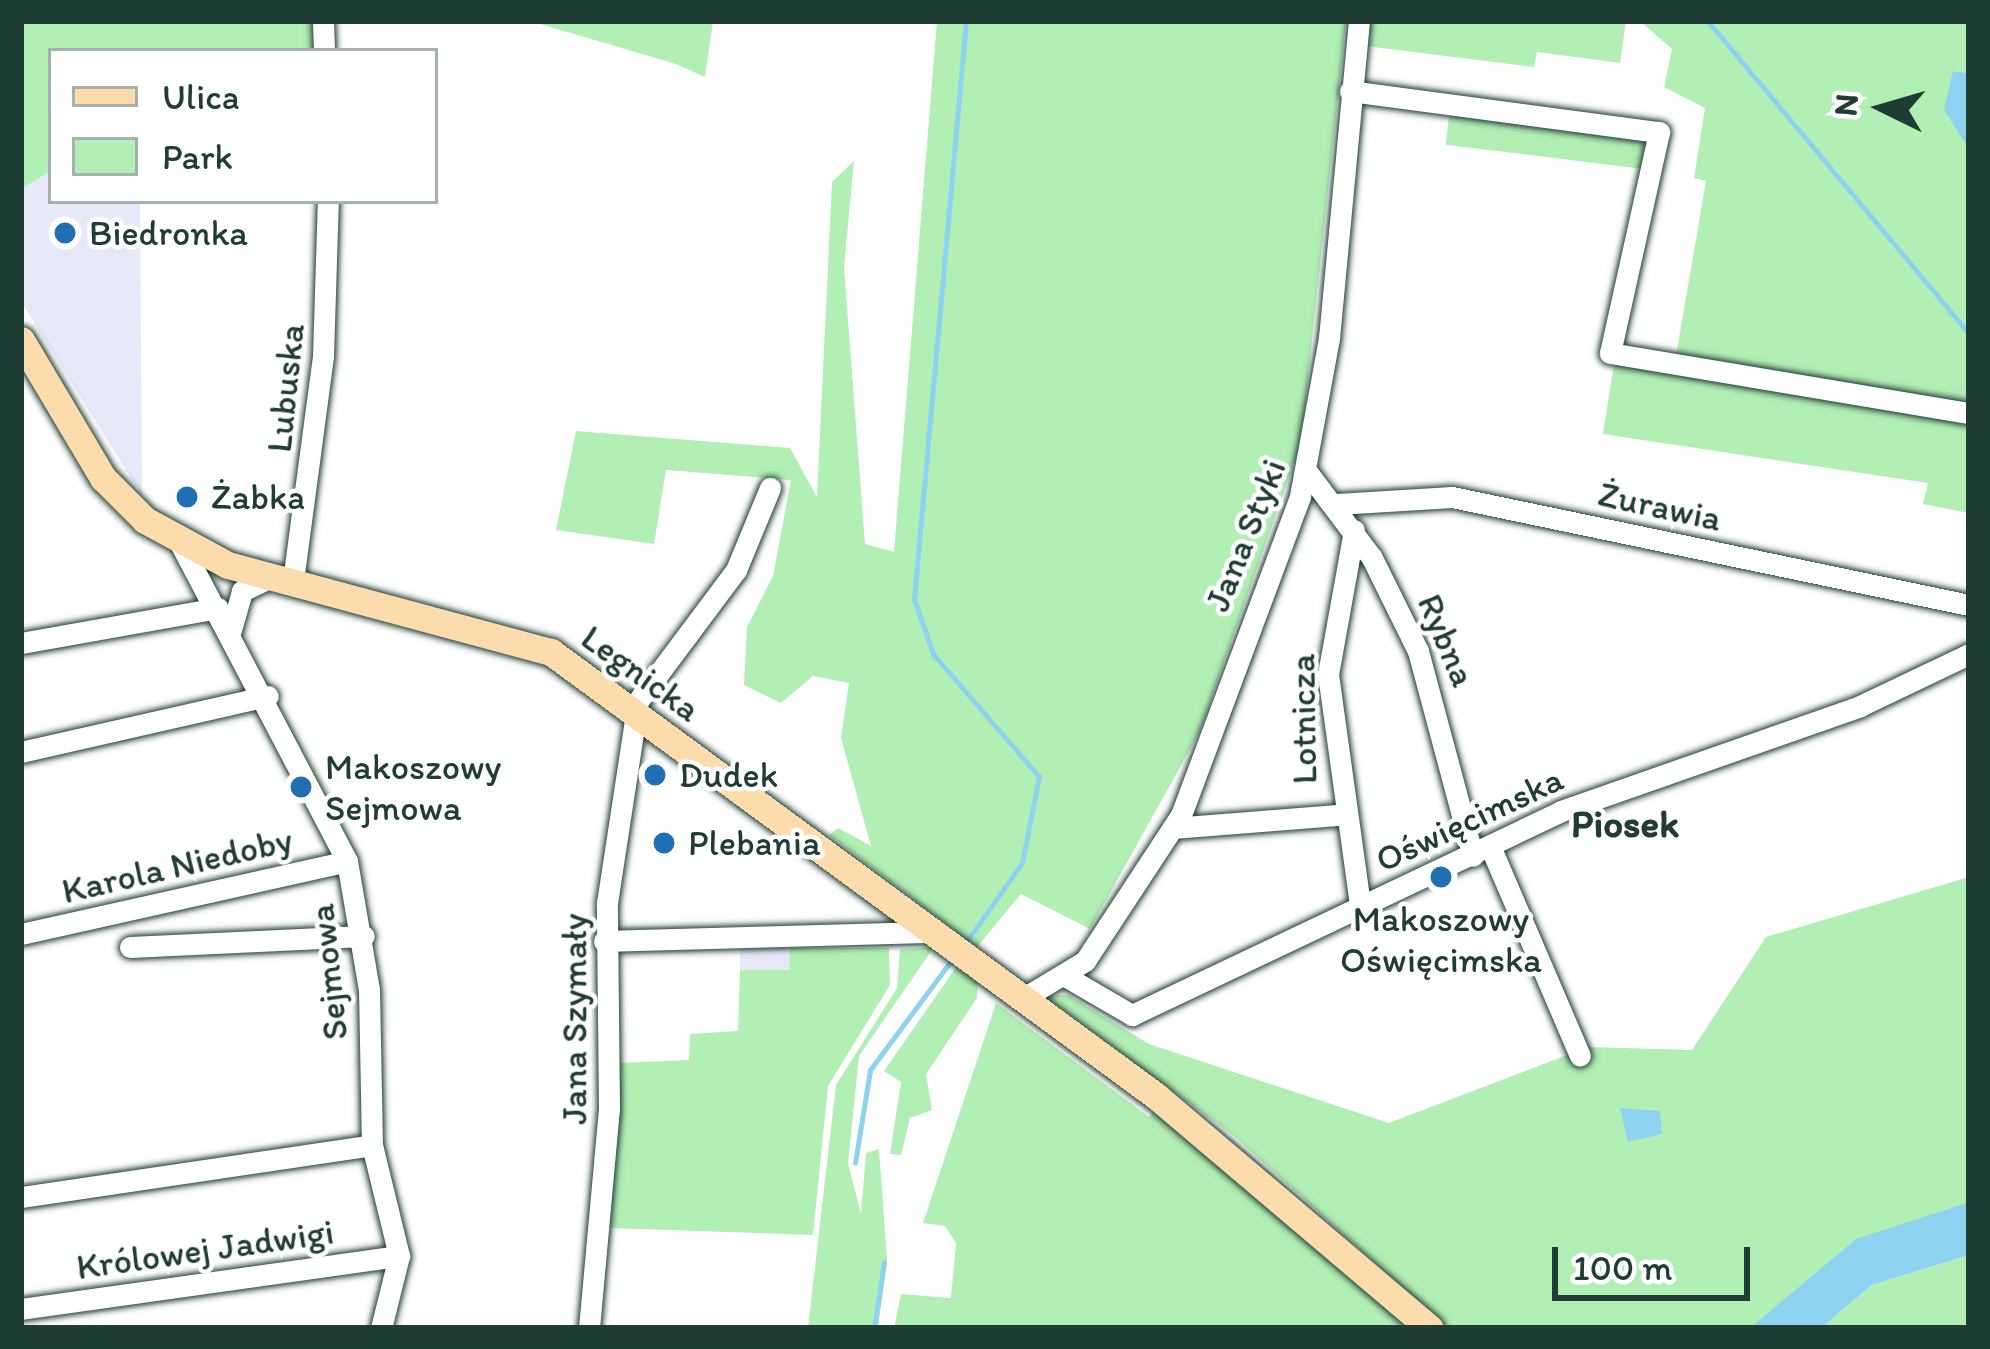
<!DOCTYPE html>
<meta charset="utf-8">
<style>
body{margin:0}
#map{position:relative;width:1990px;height:1349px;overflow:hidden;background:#fff;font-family:Itim,sans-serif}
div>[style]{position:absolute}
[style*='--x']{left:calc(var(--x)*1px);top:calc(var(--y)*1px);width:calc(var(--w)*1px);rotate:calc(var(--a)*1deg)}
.built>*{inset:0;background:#e8e9f8;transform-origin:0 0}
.green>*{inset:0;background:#b2efb5;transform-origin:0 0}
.water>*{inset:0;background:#8dd3ef}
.stream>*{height:4.5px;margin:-2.25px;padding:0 2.25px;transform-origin:2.25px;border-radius:2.25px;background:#8dd3ef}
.roads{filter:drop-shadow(0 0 3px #1f3d34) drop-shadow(0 0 3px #1f3d34)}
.minor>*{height:21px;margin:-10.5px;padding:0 10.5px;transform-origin:10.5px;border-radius:10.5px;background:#fff}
.major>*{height:27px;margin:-13.5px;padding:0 13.5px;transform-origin:13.5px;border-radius:13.5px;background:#fcdcac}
.dots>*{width:33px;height:33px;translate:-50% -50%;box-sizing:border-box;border:6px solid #fff;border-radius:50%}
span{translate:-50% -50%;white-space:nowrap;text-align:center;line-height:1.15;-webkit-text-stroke:9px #fff;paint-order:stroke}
.poi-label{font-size:36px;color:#1f3d34}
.left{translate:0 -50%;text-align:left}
.street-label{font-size:36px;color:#1f3d34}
.neighbourhood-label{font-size:39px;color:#1f3d34;font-weight:700}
.frame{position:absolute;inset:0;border:24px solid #1f3d34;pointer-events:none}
.legend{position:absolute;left:48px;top:48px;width:390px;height:156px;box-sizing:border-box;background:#fff;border:3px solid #a5b1ae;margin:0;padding:15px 21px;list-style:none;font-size:36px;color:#1f3d34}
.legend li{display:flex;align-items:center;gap:24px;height:60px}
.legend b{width:60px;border:3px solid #a5b1ae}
.north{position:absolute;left:1822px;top:48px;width:120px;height:120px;-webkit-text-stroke:9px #fff;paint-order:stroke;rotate:275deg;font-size:33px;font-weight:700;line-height:48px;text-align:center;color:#1f3d34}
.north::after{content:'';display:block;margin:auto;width:42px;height:54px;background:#1f3d34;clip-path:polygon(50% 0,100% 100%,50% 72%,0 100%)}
.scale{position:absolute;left:1552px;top:1247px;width:198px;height:54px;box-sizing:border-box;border:6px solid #1f3d34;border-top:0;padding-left:15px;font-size:36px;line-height:42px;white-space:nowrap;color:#1f3d34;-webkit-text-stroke:9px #fff;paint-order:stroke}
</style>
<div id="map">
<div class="built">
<i style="clip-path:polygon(51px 171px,51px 201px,140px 201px,142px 495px,21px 302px,21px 189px)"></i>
<i style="left:740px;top:948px;width:50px;height:22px"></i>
</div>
<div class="green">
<i style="clip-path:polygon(21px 21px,312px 21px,313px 51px,51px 51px,51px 171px,21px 189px)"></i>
<i style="clip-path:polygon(530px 21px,713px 21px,705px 77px,676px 64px)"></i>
<i style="clip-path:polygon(937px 21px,1346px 21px,1301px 443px,1199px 733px,1090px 929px,1021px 894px,977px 947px,829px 835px,838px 828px,871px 846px,841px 738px,849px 683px,813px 676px,781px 703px,744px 685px,747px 627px,773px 576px,791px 480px,666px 470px,654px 544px,556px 530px,576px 431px,790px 448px,817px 497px,832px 182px,854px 161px,844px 268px,865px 544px,894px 552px)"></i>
<i style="clip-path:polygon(1370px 21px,1626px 21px,1620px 63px,1537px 52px,1534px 67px,1366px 46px)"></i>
<i style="clip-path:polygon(1640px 21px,1969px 21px,1969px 73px,1953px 71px,1969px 149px,1969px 406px,1676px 356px,1706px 181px,1694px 178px,1705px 108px,1664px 87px,1672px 49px)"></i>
<i style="left:1450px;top:109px;width:199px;height:36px;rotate:7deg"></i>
<i style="clip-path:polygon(1615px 358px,1969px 417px,1969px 513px,1923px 504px,1928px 483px,1603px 434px)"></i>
<i style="clip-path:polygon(1969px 877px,1969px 1202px,1856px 1240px,1750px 1328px,1448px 1328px,1235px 1137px,1045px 996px,1068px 995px,1149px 1044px,1389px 1123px,1588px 1047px,1692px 1050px,1766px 937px)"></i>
<i style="clip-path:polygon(934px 947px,859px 1056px,848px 1163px,861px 1214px,866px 1153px,879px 1149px,887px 1259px,878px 1328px,808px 1328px,836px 1085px,897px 988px,900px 949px)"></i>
<i style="clip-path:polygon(790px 948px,889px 948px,890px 985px,828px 1086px,813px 1235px,610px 1228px,620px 1063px,689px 1060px,690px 1034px,738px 1031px,740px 970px,789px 970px)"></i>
<i style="clip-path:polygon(959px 963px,978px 978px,977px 998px,926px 1074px,932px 1110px,910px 1118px,901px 1155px,890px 1154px,901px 1082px,884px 1071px)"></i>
<i style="clip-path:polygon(996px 1003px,1149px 1117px,1155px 1110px,1412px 1328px,894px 1328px,901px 1294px,951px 1298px,956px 1243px,945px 1226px,923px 1223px)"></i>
<i style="clip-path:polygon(1969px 1255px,1969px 1328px,1821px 1328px,1872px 1285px)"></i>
</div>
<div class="water">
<i style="clip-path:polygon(1953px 71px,1969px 73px,1969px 149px,1944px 110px)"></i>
<i style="clip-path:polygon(1620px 1108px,1660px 1111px,1662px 1134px,1628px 1142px)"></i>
<i style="clip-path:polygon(1969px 1202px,1969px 1255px,1872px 1285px,1821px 1328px,1750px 1328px,1856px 1239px)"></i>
</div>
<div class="stream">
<i style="--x:1708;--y:21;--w:407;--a:50.1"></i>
<i style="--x:965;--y:944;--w:99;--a:-54.9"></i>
<i style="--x:1022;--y:863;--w:88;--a:-78.8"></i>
<i style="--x:1039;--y:777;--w:162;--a:-130.8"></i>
<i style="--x:933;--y:654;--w:58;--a:-109.1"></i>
<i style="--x:914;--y:599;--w:580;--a:-84.86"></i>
<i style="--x:855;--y:1163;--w:94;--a:-80.8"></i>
<i style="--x:870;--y:1070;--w:141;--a:-53.4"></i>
<i style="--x:874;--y:1328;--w:66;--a:-81.3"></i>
</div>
<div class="roads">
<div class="minor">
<i style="--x:323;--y:21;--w:30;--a:88"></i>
<i style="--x:1350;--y:91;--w:312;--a:7.6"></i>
<i style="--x:1659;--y:132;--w:226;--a:102.5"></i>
<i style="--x:1610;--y:353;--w:364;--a:9.5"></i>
<i style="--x:1308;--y:473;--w:106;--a:53"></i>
<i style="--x:1372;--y:558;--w:104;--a:63.7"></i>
<i style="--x:1418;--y:651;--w:212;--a:75"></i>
<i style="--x:1337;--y:504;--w:115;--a:-3.5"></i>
<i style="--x:1452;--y:497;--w:528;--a:11.8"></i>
<i style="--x:1354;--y:530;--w:146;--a:100.2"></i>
<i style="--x:1328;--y:674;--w:234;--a:82.1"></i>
<i style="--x:180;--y:543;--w:359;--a:62.3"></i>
<i style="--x:347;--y:861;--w:131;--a:80.3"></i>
<i style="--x:369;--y:990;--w:155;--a:88.9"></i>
<i style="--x:372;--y:1145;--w:114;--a:76.3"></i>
<i style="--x:399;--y:1256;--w:74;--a:104"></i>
<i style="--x:293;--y:581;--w:227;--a:-82.4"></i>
<i style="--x:323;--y:356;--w:155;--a:-88.2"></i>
<i style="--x:231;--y:630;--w:41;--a:-74.2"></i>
<i style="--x:242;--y:591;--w:34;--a:-26"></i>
<i style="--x:21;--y:643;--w:200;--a:-10.1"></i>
<i style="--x:21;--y:752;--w:253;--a:-12.8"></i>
<i style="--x:1173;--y:828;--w:167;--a:-4.5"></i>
<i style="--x:1490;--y:846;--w:228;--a:66.8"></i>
<i style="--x:21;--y:934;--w:334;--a:-12.6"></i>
<i style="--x:604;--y:941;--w:330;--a:-1.6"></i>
<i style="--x:130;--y:947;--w:234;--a:-2.7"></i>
<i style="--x:1065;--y:976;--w:78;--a:30.2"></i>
<i style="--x:1132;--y:1015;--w:475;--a:-25.4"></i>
<i style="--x:1561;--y:811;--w:317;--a:-19.3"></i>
<i style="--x:1860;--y:706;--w:121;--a:-25.5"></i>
<i style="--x:1022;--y:999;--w:74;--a:-31.1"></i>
<i style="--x:1085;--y:961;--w:175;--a:-56.7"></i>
<i style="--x:1181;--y:815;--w:340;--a:-69.5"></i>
<i style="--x:1300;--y:496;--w:161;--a:-79.6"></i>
<i style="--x:1329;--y:338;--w:318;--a:-84.6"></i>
<i style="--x:21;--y:1197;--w:355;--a:-8.4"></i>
<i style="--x:21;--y:1309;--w:382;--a:-8"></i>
<i style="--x:589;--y:1328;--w:220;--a:-84.8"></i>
<i style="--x:609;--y:1109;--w:206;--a:-90.6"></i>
<i style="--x:607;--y:903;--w:204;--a:-81.3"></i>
<i style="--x:638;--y:701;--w:164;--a:-53.2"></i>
<i style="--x:736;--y:570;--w:89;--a:-67.5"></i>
</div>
<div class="major">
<i style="--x:21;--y:340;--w:161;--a:59.3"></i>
<i style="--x:103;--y:478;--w:59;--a:45"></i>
<i style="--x:145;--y:520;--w:94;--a:28.5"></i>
<i style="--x:228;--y:565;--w:335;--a:15.1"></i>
<i style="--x:551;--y:652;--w:750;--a:36.27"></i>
<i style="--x:1156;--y:1096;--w:359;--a:40.3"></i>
</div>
</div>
<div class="dots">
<i style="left:65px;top:233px;background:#1f6fb2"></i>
<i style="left:187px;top:497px;background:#1f6fb2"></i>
<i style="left:655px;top:775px;background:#1f6fb2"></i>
<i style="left:301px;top:787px;background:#1f6fb2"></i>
<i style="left:664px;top:843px;background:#1f6fb2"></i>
<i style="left:1441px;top:877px;background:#1f6fb2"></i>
</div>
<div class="poi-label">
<span class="left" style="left:89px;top:233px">Biedronka</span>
<span class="left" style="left:211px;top:497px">Żabka</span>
<span class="left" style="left:325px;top:787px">Makoszowy<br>Sejmowa</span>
<span class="left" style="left:679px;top:775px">Dudek</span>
<span class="left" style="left:688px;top:843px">Plebania</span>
<span style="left:1441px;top:939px">Makoszowy<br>Oświęcimska</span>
</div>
<div class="street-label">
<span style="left:285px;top:388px;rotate:-84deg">Lubuska</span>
<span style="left:1660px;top:506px;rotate:12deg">Żurawia</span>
<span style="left:1245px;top:535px;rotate:-68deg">Jana Styki</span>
<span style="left:1447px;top:640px;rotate:67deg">Rybna</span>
<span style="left:641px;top:673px;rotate:36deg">Legnicka</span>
<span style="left:1303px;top:719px;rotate:-91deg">Lotnicza</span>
<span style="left:1469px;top:819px;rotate:-25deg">Oświęcimska</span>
<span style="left:177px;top:865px;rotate:-13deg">Karola Niedoby</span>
<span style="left:328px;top:972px;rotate:-96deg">Sejmowa</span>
<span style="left:574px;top:1019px;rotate:-90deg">Jana Szymały</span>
<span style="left:205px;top:1249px;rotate:-8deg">Królowej Jadwigi</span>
</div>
<div class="neighbourhood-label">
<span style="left:1625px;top:824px">Piosek</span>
</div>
<div class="frame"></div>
<ul class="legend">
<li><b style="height:15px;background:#fcdcac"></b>Ulica</li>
<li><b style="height:33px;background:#b2efb5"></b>Park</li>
</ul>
<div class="north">N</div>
<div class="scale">100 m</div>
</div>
